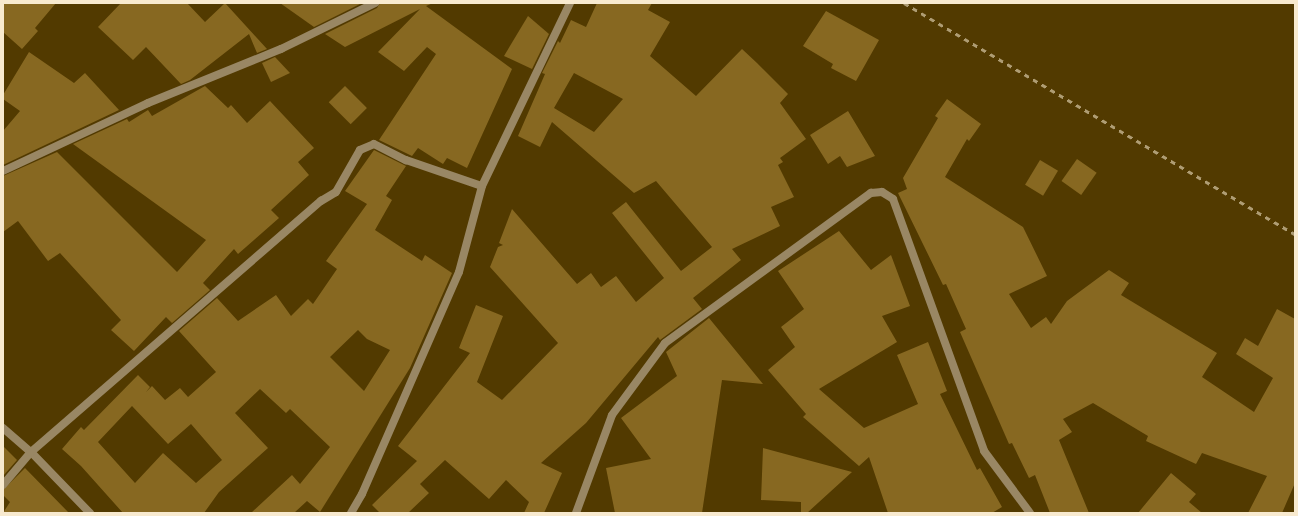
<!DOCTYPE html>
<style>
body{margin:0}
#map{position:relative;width:1298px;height:516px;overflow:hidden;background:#523a00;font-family:"Sofia Sans Condensed",sans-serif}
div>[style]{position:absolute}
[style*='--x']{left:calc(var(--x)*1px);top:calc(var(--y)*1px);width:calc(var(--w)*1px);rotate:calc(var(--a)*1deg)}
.building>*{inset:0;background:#876821;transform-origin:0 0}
.minor>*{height:8px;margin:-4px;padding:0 4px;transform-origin:4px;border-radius:4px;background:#998764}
.rail>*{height:3px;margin-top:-1.5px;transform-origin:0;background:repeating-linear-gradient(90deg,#af9d74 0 5px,transparent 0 10px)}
span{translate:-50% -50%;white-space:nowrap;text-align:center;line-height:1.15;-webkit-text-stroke:3.5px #2e240e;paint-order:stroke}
.frame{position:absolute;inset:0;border:4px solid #f8eacf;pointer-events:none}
</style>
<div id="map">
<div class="building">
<i style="clip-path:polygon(3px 3px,56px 3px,35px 28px,38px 31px,22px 49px,3px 32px)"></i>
<i style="clip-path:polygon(121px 3px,187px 3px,205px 22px,225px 3px,267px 49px,257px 53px,249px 34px,190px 80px,181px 84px,146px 47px,133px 60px,98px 27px)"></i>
<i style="clip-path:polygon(280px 3px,362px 3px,314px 27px)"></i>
<i style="clip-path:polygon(380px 3px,433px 3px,426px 6px,512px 69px,467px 168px,447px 158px,443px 164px,418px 148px,412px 156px,379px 140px,436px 54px,427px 47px,404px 71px,378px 52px,420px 9px,345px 47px,325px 34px,377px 8px)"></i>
<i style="clip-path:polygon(evenodd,597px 3px,652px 3px,648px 10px,670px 22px,650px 56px,696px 96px,742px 49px,757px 63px,788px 94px,780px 103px,806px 139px,780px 158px,783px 162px,778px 165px,794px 197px,771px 207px,780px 226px,732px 249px,741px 260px,693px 298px,702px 309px,660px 340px,658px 337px,586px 423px,541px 463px,562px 473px,544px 513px,524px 513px,529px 502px,506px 480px,489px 499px,445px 460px,420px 484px,429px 493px,408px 513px,380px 513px,372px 505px,417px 461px,398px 446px,470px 353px,459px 348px,476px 305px,503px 316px,477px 382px,502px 400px,558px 343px,490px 267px,498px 247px,503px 245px,499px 243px,512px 209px,577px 284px,591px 273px,601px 287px,616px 276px,636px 302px,664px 278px,612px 213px,626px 202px,681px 271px,712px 247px,656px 181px,634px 193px,552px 122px,540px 147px,518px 136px,545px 74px,542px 73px,558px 41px,560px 43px,571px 20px,586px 27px,597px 3px,574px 73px,623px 99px,594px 132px,554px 108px,574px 73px)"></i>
<i style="clip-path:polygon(826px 11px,879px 40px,856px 81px,831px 68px,833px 64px,803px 46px)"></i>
<i style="clip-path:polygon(528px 16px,549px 34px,532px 69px,504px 56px)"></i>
<i style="clip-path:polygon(29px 52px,74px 83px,85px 73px,119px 110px,3px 165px,3px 131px,20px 111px,3px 99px,3px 95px)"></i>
<i style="clip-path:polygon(275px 57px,290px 73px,271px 82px,262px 63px)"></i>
<i style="clip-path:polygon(205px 86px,228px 108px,231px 105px,247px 123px,270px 101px,314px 148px,298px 162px,309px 175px,271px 210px,279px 218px,238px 254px,234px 249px,203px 283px,210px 290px,172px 323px,166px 317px,134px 351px,111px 330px,121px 320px,60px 253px,48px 261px,18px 221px,3px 232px,3px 176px,57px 152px,177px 272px,206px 240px,73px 144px,127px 119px,129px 122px,148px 110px,152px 116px)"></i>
<i style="left:345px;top:86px;width:31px;height:23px;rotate:45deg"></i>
<i style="clip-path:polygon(947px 99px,981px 124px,969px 141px,967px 139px,945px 177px,1023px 227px,1047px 276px,1009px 294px,1031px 328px,1046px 317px,1051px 324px,1067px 301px,1109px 270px,1129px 283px,1121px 295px,1217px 353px,1202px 377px,1254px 412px,1273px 378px,1236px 354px,1245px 338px,1258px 346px,1277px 309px,1295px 319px,1295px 483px,1282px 513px,1248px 513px,1267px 476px,1202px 453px,1196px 464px,1146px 441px,1148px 436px,1093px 403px,1063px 419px,1072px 432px,1059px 440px,1089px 513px,1050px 513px,1035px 475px,1029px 478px,1012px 443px,1009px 444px,960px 332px,966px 329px,946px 284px,943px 285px,898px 193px,907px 189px,903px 178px,938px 118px,935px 116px)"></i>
<i style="clip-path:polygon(848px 111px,875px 156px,847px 167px,840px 156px,828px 164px,810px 135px)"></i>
<i style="clip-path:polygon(evenodd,374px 150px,406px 166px,386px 196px,392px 200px,375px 230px,422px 261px,425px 255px,452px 273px,410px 368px,320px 512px,307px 501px,294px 513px,251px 513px,292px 475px,300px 484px,330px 447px,290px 409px,286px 413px,260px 389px,235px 413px,268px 448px,219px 492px,204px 513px,123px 513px,81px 466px,62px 449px,81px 427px,84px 430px,138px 375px,150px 387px,146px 392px,152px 386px,165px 400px,180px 388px,188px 397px,216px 372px,179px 331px,217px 298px,238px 321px,276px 295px,291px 316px,308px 299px,313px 304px,337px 269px,326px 261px,367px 204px,345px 191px,374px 150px,358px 330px,367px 339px,390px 350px,364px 391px,330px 357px,358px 330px,374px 150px,132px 406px,168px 444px,191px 424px,222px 460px,196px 483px,163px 453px,135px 483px,98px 442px,132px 406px)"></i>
<i style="left:1077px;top:159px;width:24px;height:27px;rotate:35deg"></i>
<i style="left:1040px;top:160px;width:21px;height:29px;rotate:31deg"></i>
<i style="clip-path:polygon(839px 231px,871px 270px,891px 255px,910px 306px,882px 316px,897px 342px,819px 389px,864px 428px,918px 404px,897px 355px,928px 342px,947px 391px,940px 394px,977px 470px,980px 468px,1002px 507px,992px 513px,888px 513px,869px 457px,859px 466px,803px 417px,806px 414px,768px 370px,795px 347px,781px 327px,804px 309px,778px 271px)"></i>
<i style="clip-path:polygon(709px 318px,763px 384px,722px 380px,702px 513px,615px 513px,606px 468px,651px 459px,621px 418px,677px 376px,666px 352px)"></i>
<i style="clip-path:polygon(3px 446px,17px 460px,3px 476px)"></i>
<i style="clip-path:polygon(763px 448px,852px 472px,807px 513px,801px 513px,801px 502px,761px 500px)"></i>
<i style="clip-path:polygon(25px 468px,69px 513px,3px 513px,10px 502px,3px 495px,3px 490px)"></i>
<i style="clip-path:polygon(1171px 473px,1196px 494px,1189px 502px,1202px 513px,1138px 513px)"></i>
</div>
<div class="minor">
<i style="--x:3;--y:171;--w:160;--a:-25.1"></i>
<i style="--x:148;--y:103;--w:144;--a:-22.1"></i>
<i style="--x:281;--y:49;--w:105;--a:-26.1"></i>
<i style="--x:3;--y:428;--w:37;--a:41"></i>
<i style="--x:31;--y:452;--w:85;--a:46"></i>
<i style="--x:3;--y:485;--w:43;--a:-49.7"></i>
<i style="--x:31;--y:452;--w:384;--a:-40.9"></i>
<i style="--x:321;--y:201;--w:17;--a:-31"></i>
<i style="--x:336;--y:192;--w:48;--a:-60.3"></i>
<i style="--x:360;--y:150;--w:15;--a:-23"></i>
<i style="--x:374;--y:144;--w:36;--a:27"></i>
<i style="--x:406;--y:160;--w:80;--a:18.9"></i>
<i style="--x:351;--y:513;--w:22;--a:-60"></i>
<i style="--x:362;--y:494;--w:242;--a:-66.4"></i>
<i style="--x:459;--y:272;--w:89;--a:-75"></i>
<i style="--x:482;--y:186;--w:203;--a:-64.3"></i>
<i style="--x:576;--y:513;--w:104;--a:-69.8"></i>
<i style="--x:612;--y:415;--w:89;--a:-53.6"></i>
<i style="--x:665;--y:343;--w:255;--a:-36.1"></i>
<i style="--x:871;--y:193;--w:11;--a:-5"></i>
<i style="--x:882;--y:192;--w:13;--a:32"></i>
<i style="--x:893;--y:199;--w:268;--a:70.1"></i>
<i style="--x:984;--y:451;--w:77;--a:53.4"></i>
</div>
<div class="rail">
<i style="--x:904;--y:3;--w:454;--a:30.6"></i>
</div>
<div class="frame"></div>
</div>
